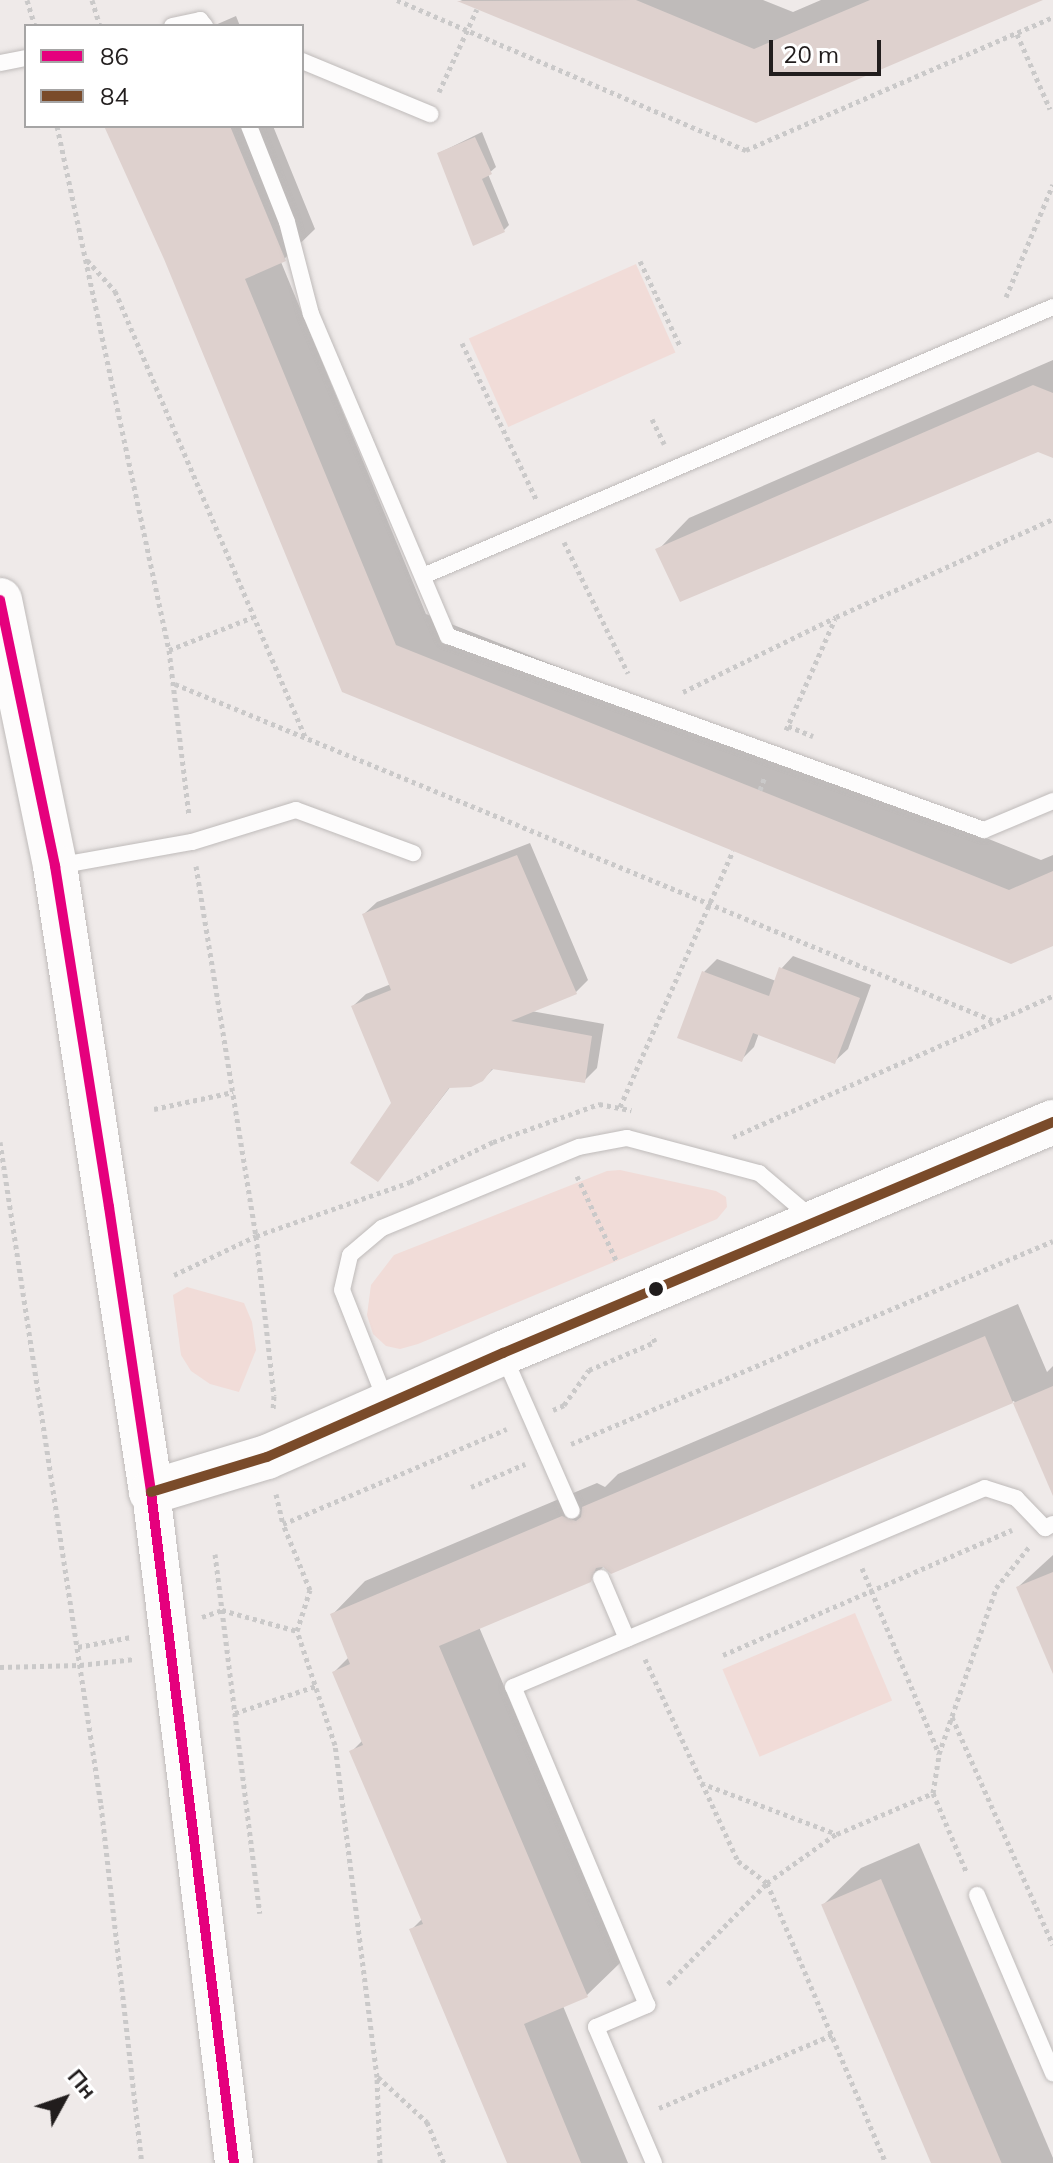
<!DOCTYPE html>
<meta charset="utf-8">
<style>
body{margin:0}
#map{position:relative;width:1053px;height:2163px;overflow:hidden;background:#efeae9;font-family:Mulish,sans-serif}
div>[style]{position:absolute}
[style*='--x']{left:calc(var(--x)*1px);top:calc(var(--y)*1px);width:calc(var(--w)*1px);rotate:calc(var(--a)*1deg)}
.green>*{inset:0;background:#f1dcd8;transform-origin:0 0}
.shadow>*{inset:0;background:#0003}
.building>*{inset:0;background:#ded1ce;transform-origin:0 0}
.path>*{height:5px;margin-top:-2.5px;transform-origin:0;background:repeating-linear-gradient(90deg,#cac9c9 0 4px,transparent 0 8px)}
.roads{filter:drop-shadow(0 0 2px #bfbbba) drop-shadow(0 0 2px #bfbbba)}
.service>*{height:16px;margin:-8px;padding:0 8px;transform-origin:8px;border-radius:8px;background:#fdfcfc}
.tertiary>*{height:38px;margin:-19px;padding:0 19px;transform-origin:19px;border-radius:19px;background:#fdfcfc}
.secondary>*{height:44px;margin:-22px;padding:0 22px;transform-origin:22px;border-radius:22px;background:#fdfcfc}
.bus-1>*{height:10px;margin:-5px;padding:0 5px;transform-origin:5px;border-radius:5px;background:#e5007d}
.bus-2>*{height:10px;margin:-5px;padding:0 5px;transform-origin:5px;border-radius:5px;background:#7a4b2a}
.dots>*{width:22px;height:22px;translate:-50% -50%;box-sizing:border-box;border:4px solid #fff;border-radius:50%}
span{translate:-50% -50%;white-space:nowrap;text-align:center;line-height:1.15;-webkit-text-stroke:7px #fff;paint-order:stroke}
.legend{position:absolute;left:24px;top:24px;width:280px;height:104px;box-sizing:border-box;background:#fff;border:2px solid #a6a5a5;margin:0;padding:10px 14px;list-style:none;font-size:24px;color:#211d1d}
.legend li{display:flex;align-items:center;gap:16px;height:40px}
.legend b{width:40px;border:2px solid #a6a5a5}
.north{position:absolute;left:24px;top:2059px;width:80px;height:80px;-webkit-text-stroke:6px #fff;paint-order:stroke;rotate:50deg;font-size:22px;font-weight:700;line-height:32px;text-align:center;color:#211d1d}
.north::after{content:'';display:block;margin:auto;width:28px;height:36px;background:#211d1d;clip-path:polygon(50% 0,100% 100%,50% 72%,0 100%)}
.scale{position:absolute;left:769px;top:40px;width:112px;height:36px;box-sizing:border-box;border:4px solid #211d1d;border-top:0;padding-left:10px;font-size:24px;line-height:28px;white-space:nowrap;color:#211d1d;-webkit-text-stroke:6px #fff;paint-order:stroke}
</style>
<div id="map">
<div class="green">
<i style="left:636px;top:264px;width:97px;height:183px;rotate:66deg"></i>
<i style="clip-path:polygon(620px 1170px,716px 1191px,726px 1197px,727px 1207px,717px 1219px,418px 1344px,400px 1349px,386px 1346px,373px 1334px,367px 1315px,371px 1285px,394px 1255px,607px 1171px)"></i>
<i style="clip-path:polygon(187px 1287px,244px 1303px,252px 1322px,256px 1350px,239px 1392px,210px 1384px,191px 1371px,181px 1355px,173px 1295px)"></i>
<i style="left:855px;top:1613px;width:95px;height:144px;rotate:67deg"></i>
</div>
<div class="shadow">
<i style="clip-path:polygon(460px 0,763px 0,793px 12px,821px 0,1019px 0,756px 120px)"></i>
<i style="clip-path:polygon(236px 16px,240px 26px,213px 26px)"></i>
<i style="clip-path:polygon(107px 126px,273px 126px,315px 229px,281px 262px,426px 614px,1041px 860px,1053px 855px,1053px 944px,344px 690px,166px 259px)"></i>
<i style="clip-path:polygon(482px 132px,496px 167px,488px 174px,509px 225px,503px 231px,439px 153px)"></i>
<i style="clip-path:polygon(1053px 360px,1053px 456px,1038px 450px,658px 550px,689px 518px)"></i>
<i style="clip-path:polygon(530px 843px,588px 980px,576px 992px,531px 1011px,604px 1024px,597px 1068px,584px 1081px,494px 1068px,482px 1080px,451px 1086px,378px 1180px,393px 1103px,353px 1006px,366px 994px,391px 984px,364px 914px,377px 902px)"></i>
<i style="clip-path:polygon(793px 956px,871px 985px,848px 1049px,835px 1061px,759px 1033px,754px 1047px,741px 1060px,704px 972px,717px 959px,776px 981px,781px 969px)"></i>
<i style="clip-path:polygon(1018px 1304px,1047px 1372px,1053px 1366px,1053px 1458px,1041px 1463px,1014px 1401px,611px 1571px,604px 1566px,590px 1580px,479px 1627px,621px 1962px,587px 1995px,563px 2006px,628px 2163px,509px 2163px,411px 1930px,423px 1918px,352px 1751px,363px 1740px,334px 1672px,349px 1657px,332px 1615px,365px 1581px,597px 1483px,605px 1487px,618px 1474px)"></i>
<i style="clip-path:polygon(1053px 1555px,1053px 1669px,1018px 1587px)"></i>
<i style="clip-path:polygon(919px 1843px,1053px 2158px,1053px 2163px,933px 2163px,823px 1905px,861px 1868px)"></i>
</div>
<div class="building">
<i style="clip-path:polygon(636px 0,754px 49px,870px 0,1043px 0,756px 123px,457px 1px)"></i>
<i style="clip-path:polygon(104px 126px,230px 126px,286px 261px,245px 279px,396px 645px,1009px 890px,1053px 871px,1053px 946px,1011px 964px,342px 692px,164px 259px)"></i>
<i style="clip-path:polygon(475px 137px,492px 174px,482px 179px,505px 232px,473px 246px,437px 153px)"></i>
<i style="clip-path:polygon(1033px 385px,1053px 393px,1053px 458px,1038px 452px,680px 602px,655px 549px)"></i>
<i style="clip-path:polygon(517px 855px,577px 994px,511px 1021px,592px 1036px,585px 1083px,492px 1069px,483px 1081px,471px 1087px,449px 1088px,378px 1182px,350px 1163px,391px 1103px,351px 1006px,391px 990px,362px 914px)"></i>
<i style="clip-path:polygon(779px 967px,860px 998px,835px 1064px,753px 1033px,742px 1062px,677px 1038px,702px 971px,769px 996px)"></i>
<i style="clip-path:polygon(985px 1336px,1013px 1403px,611px 1574px,603px 1567px,596px 1568px,591px 1582px,439px 1646px,588px 1997px,524px 2024px,581px 2163px,507px 2163px,409px 1929px,423px 1924px,349px 1751px,363px 1745px,332px 1672px,350px 1664px,330px 1614px,562px 1516px,576px 1521px,581px 1517px,582px 1507px)"></i>
<i style="clip-path:polygon(1053px 1386px,1053px 1496px,1013px 1403px)"></i>
<i style="clip-path:polygon(1053px 1572px,1053px 1674px,1016px 1587px)"></i>
<i style="left:881px;top:1879px;width:309px;height:65px;rotate:67deg"></i>
</div>
<div class="path">
<i style="--x:27;--y:0;--w:27;--a:73"></i>
<i style="--x:92;--y:0;--w:27;--a:73"></i>
<i style="--x:397;--y:0;--w:380;--a:23.3"></i>
<i style="--x:746;--y:150;--w:335;--a:-23.4"></i>
<i style="--x:1017;--y:34;--w:82;--a:66.3"></i>
<i style="--x:439;--y:92;--w:91;--a:-65.4"></i>
<i style="--x:57;--y:126;--w:536;--a:77.94"></i>
<i style="--x:169;--y:650;--w:167;--a:83.1"></i>
<i style="--x:87;--y:260;--w:42;--a:47.9"></i>
<i style="--x:115;--y:291;--w:485;--a:66.9"></i>
<i style="--x:640;--y:261;--w:94;--a:64.8"></i>
<i style="--x:1006;--y:297;--w:122;--a:-67.4"></i>
<i style="--x:462;--y:343;--w:175;--a:64.6"></i>
<i style="--x:652;--y:419;--w:28;--a:64"></i>
<i style="--x:564;--y:542;--w:146;--a:64"></i>
<i style="--x:169;--y:650;--w:90;--a:-21.4"></i>
<i style="--x:175;--y:684;--w:883;--a:22.36"></i>
<i style="--x:683;--y:692;--w:170;--a:-26.1"></i>
<i style="--x:836;--y:617;--w:238;--a:-24.3"></i>
<i style="--x:788;--y:726;--w:27;--a:22"></i>
<i style="--x:786;--y:730;--w:121;--a:-66.2"></i>
<i style="--x:760;--y:790;--w:15;--a:-70"></i>
<i style="--x:196;--y:866;--w:375;--a:80.8"></i>
<i style="--x:256;--y:1236;--w:161;--a:83.6"></i>
<i style="--x:274;--y:1396;--w:13;--a:94"></i>
<i style="--x:620;--y:1107;--w:280;--a:-66.2"></i>
<i style="--x:154;--y:1109;--w:81;--a:-12.1"></i>
<i style="--x:733;--y:1137;--w:350;--a:-23.8"></i>
<i style="--x:0;--y:1142;--w:671;--a:81.34"></i>
<i style="--x:101;--y:1805;--w:360;--a:83.5"></i>
<i style="--x:577;--y:1176;--w:95;--a:65.1"></i>
<i style="--x:174;--y:1275;--w:91;--a:-25.4"></i>
<i style="--x:256;--y:1236;--w:163;--a:-19.3"></i>
<i style="--x:410;--y:1182;--w:92;--a:-25.7"></i>
<i style="--x:493;--y:1142;--w:113;--a:-19.7"></i>
<i style="--x:599;--y:1104;--w:33;--a:11"></i>
<i style="--x:553;--y:1410;--w:12;--a:-24"></i>
<i style="--x:564;--y:1405;--w:43;--a:-54.5"></i>
<i style="--x:589;--y:1370;--w:72;--a:-23"></i>
<i style="--x:655;--y:1342;--w:8;--a:-113"></i>
<i style="--x:571;--y:1444;--w:523;--a:-22.84"></i>
<i style="--x:471;--y:1487;--w:59;--a:-23.1"></i>
<i style="--x:276;--y:1494;--w:31;--a:77"></i>
<i style="--x:215;--y:1554;--w:362;--a:82.9"></i>
<i style="--x:862;--y:1568;--w:201;--a:67.5"></i>
<i style="--x:202;--y:1617;--w:21;--a:-19"></i>
<i style="--x:222;--y:1610;--w:78;--a:15.6"></i>
<i style="--x:78;--y:1647;--w:54;--a:-10.7"></i>
<i style="--x:723;--y:1655;--w:315;--a:-23.4"></i>
<i style="--x:645;--y:1659;--w:222;--a:65.3"></i>
<i style="--x:738;--y:1861;--w:36;--a:37"></i>
<i style="--x:767;--y:1883;--w:304;--a:67"></i>
<i style="--x:0;--y:1667;--w:80;--a:-1.4"></i>
<i style="--x:80;--y:1665;--w:55;--a:-6.2"></i>
<i style="--x:235;--y:1713;--w:85;--a:-18.4"></i>
<i style="--x:952;--y:1717;--w:249;--a:66.1"></i>
<i style="--x:701;--y:1783;--w:145;--a:20.6"></i>
<i style="--x:837;--y:1834;--w:104;--a:-23.1"></i>
<i style="--x:933;--y:1793;--w:85;--a:67.1"></i>
<i style="--x:933;--y:1793;--w:39;--a:-81"></i>
<i style="--x:939;--y:1754;--w:176;--a:-71"></i>
<i style="--x:996;--y:1588;--w:53;--a:-51.2"></i>
<i style="--x:668;--y:1984;--w:141;--a:-45.6"></i>
<i style="--x:767;--y:1883;--w:85;--a:-35.4"></i>
<i style="--x:378;--y:2077;--w:67;--a:42.6"></i>
<i style="--x:427;--y:2122;--w:44;--a:67.5"></i>
<i style="--x:659;--y:2108;--w:188;--a:-22.9"></i>
<i style="--x:380;--y:2163;--w:86;--a:-92"></i>
<i style="--x:377;--y:2077;--w:335;--a:-97.2"></i>
<i style="--x:335;--y:1745;--w:120;--a:-108.4"></i>
<i style="--x:297;--y:1631;--w:43;--a:-72.4"></i>
<i style="--x:310;--y:1590;--w:71;--a:-112.2"></i>
<i style="--x:283;--y:1524;--w:243;--a:-23"></i>
</div>
<div class="roads">
<div class="service">
<i style="--x:172;--y:26;--w:29;--a:-12"></i>
<i style="--x:200;--y:20;--w:8;--a:50"></i>
<i style="--x:302;--y:61;--w:139;--a:22.5"></i>
<i style="--x:0;--y:63;--w:26;--a:-11"></i>
<i style="--x:249;--y:126;--w:103;--a:68.4"></i>
<i style="--x:287;--y:222;--w:95;--a:75.4"></i>
<i style="--x:311;--y:314;--w:350;--a:67"></i>
<i style="--x:448;--y:636;--w:570;--a:19.9"></i>
<i style="--x:984;--y:830;--w:75;--a:-22.8"></i>
<i style="--x:423;--y:576;--w:685;--a:-23.12"></i>
<i style="--x:57;--y:866;--w:137;--a:-10.1"></i>
<i style="--x:192;--y:842;--w:109;--a:-17.1"></i>
<i style="--x:296;--y:810;--w:125;--a:20.2"></i>
<i style="--x:503;--y:1354;--w:171;--a:66.3"></i>
<i style="--x:386;--y:1401;--w:119;--a:-111.6"></i>
<i style="--x:342;--y:1290;--w:36;--a:-77"></i>
<i style="--x:350;--y:1255;--w:42;--a:-40.2"></i>
<i style="--x:382;--y:1228;--w:213;--a:-22.4"></i>
<i style="--x:579;--y:1147;--w:49;--a:-10.6"></i>
<i style="--x:627;--y:1138;--w:137;--a:14.9"></i>
<i style="--x:759;--y:1173;--w:70;--a:40.3"></i>
<i style="--x:601;--y:1578;--w:66;--a:66.9"></i>
<i style="--x:977;--y:1895;--w:194;--a:66.9"></i>
<i style="--x:654;--y:2163;--w:148;--a:-113.1"></i>
<i style="--x:596;--y:2027;--w:56;--a:-23.3"></i>
<i style="--x:647;--y:2005;--w:345;--a:-112.8"></i>
<i style="--x:513;--y:1687;--w:512;--a:-22.86"></i>
<i style="--x:985;--y:1488;--w:33;--a:18"></i>
<i style="--x:1016;--y:1498;--w:42;--a:46"></i>
<i style="--x:1045;--y:1528;--w:9;--a:-27"></i>
</div>
<div class="tertiary">
<i style="--x:151;--y:1492;--w:676;--a:82.95"></i>
</div>
<div class="secondary">
<i style="--x:0;--y:600;--w:272;--a:78.3"></i>
<i style="--x:55;--y:866;--w:633;--a:81.28"></i>
<i style="--x:151;--y:1492;--w:121;--a:-16.8"></i>
<i style="--x:267;--y:1457;--w:258;--a:-23.8"></i>
<i style="--x:503;--y:1353;--w:597;--a:-22.78"></i>
</div>
</div>
<div class="bus-1">
<i style="--x:0;--y:600;--w:272;--a:78.3"></i>
<i style="--x:55;--y:866;--w:345;--a:81"></i>
<i style="--x:109;--y:1207;--w:288;--a:81.6"></i>
<i style="--x:151;--y:1492;--w:676;--a:82.95"></i>
</div>
<div class="bus-2">
<i style="--x:151;--y:1492;--w:121;--a:-16.8"></i>
<i style="--x:267;--y:1457;--w:258;--a:-23.8"></i>
<i style="--x:503;--y:1353;--w:597;--a:-22.78"></i>
</div>
<div class="dots">
<i style="left:656px;top:1289px;background:#211d1d"></i>
</div>
<ul class="legend">
<li><b style="height:10px;background:#e5007d"></b>86</li>
<li><b style="height:10px;background:#7a4b2a"></b>84</li>
</ul>
<div class="north">Пн</div>
<div class="scale">20 m</div>
</div>
